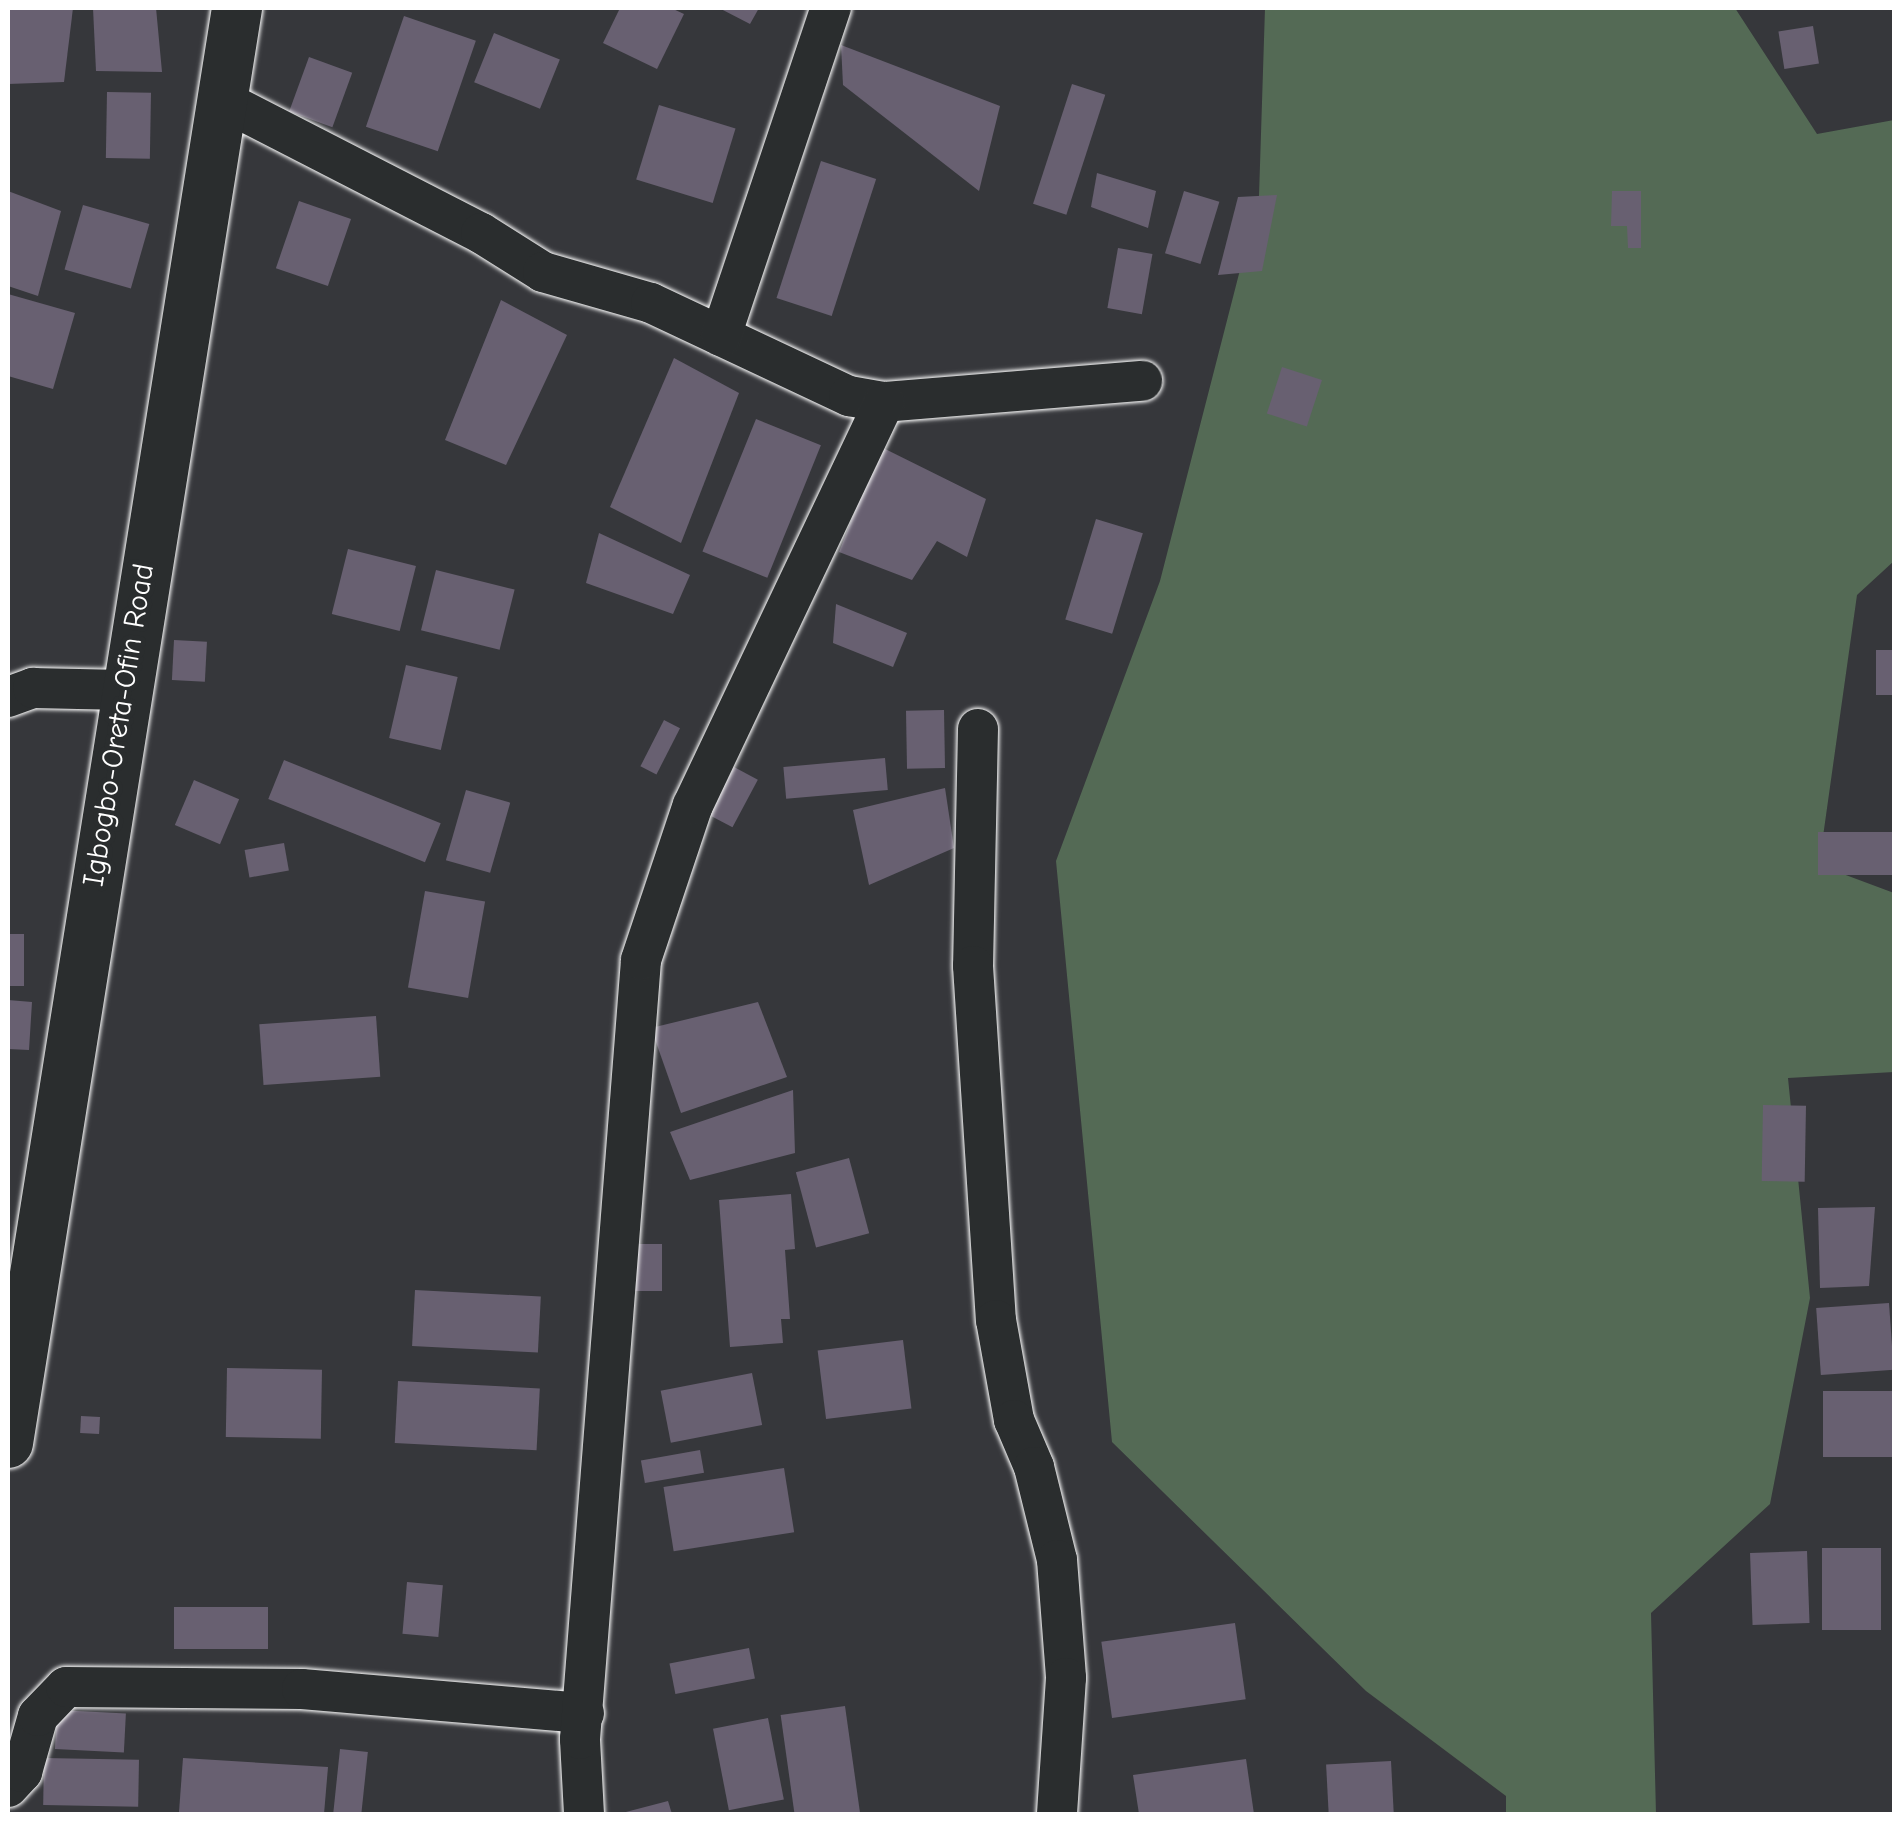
<!DOCTYPE html>
<style>
body{margin:0}
#map{position:relative;width:1902px;height:1822px;overflow:hidden;background:#36373b;font-family:"Comic Neue",sans-serif}
div>[style]{position:absolute}
[style*='--x']{left:calc(var(--x)*1px);top:calc(var(--y)*1px);width:calc(var(--w)*1px);rotate:calc(var(--a)*1deg)}
.green>*{inset:0;background:#546a55}
.building>*{inset:0;background:#686071;transform-origin:0 0}
.roads{filter:drop-shadow(0 0 2px #fff) drop-shadow(0 0 2px #fff)}
.minor>*{height:40px;margin:-20px;padding:0 20px;transform-origin:20px;border-radius:20px;background:#2a2d2e}
.tertiary>*{height:50px;margin:-25px;padding:0 25px;transform-origin:25px;border-radius:25px;background:#2a2d2e}
span{translate:-50% -50%;white-space:nowrap;text-align:center;line-height:1.15;-webkit-text-stroke:10px #2a2d2e;paint-order:stroke}
.street-label{font-size:30px;color:#fff}
.frame{position:absolute;inset:0;border:10px solid #fff;pointer-events:none}
</style>
<div id="map">
<div class="green">
<i style="clip-path:polygon(1265px 8px,1735px 8px,1817px 134px,1894px 120px,1894px 561px,1857px 595px,1819px 865px,1894px 893px,1894px 1072px,1788px 1078px,1810px 1298px,1770px 1504px,1651px 1613px,1656px 1814px,1506px 1814px,1506px 1796px,1366px 1691px,1112px 1442px,1056px 861px,1160px 581px,1259px 196px)"></i>
</div>
<div class="building">
<i style="clip-path:polygon(8px 8px,73px 8px,64px 82px,8px 84px)"></i>
<i style="clip-path:polygon(93px 8px,156px 8px,162px 72px,96px 71px)"></i>
<i style="clip-path:polygon(620px 8px,671px 8px,684px 14px,657px 69px,603px 43px)"></i>
<i style="clip-path:polygon(719px 8px,759px 8px,750px 24px)"></i>
<i style="left:404px;top:16px;width:76px;height:117px;rotate:19deg"></i>
<i style="left:1813px;top:26px;width:38px;height:35px;rotate:81deg"></i>
<i style="left:494px;top:33px;width:71px;height:53px;rotate:22deg"></i>
<i style="clip-path:polygon(841px 45px,1000px 106px,979px 191px,843px 85px)"></i>
<i style="left:309px;top:57px;width:46px;height:58px;rotate:20deg"></i>
<i style="left:1072px;top:84px;width:35px;height:126px;rotate:18deg"></i>
<i style="left:107px;top:92px;width:44px;height:66px;rotate:1deg"></i>
<i style="left:659px;top:105px;width:80px;height:78px;rotate:17deg"></i>
<i style="left:821px;top:161px;width:58px;height:144px;rotate:18deg"></i>
<i style="clip-path:polygon(1097px 173px,1156px 191px,1148px 228px,1091px 207px)"></i>
<i style="clip-path:polygon(8px 191px,61px 211px,38px 296px,8px 286px)"></i>
<i style="left:1184px;top:191px;width:37px;height:65px;rotate:17deg"></i>
<i style="clip-path:polygon(1612px 191px,1641px 191px,1641px 248px,1628px 248px,1627px 226px,1611px 226px)"></i>
<i style="clip-path:polygon(1277px 195px,1262px 271px,1218px 275px,1238px 197px)"></i>
<i style="left:299px;top:201px;width:55px;height:71px;rotate:19deg"></i>
<i style="left:83px;top:205px;width:69px;height:67px;rotate:16deg"></i>
<i style="left:1118px;top:248px;width:35px;height:61px;rotate:10deg"></i>
<i style="clip-path:polygon(8px 294px,75px 313px,53px 389px,8px 376px)"></i>
<i style="clip-path:polygon(501px 300px,567px 335px,506px 465px,445px 440px)"></i>
<i style="clip-path:polygon(674px 358px,739px 393px,681px 543px,610px 507px)"></i>
<i style="left:1282px;top:367px;width:42px;height:49px;rotate:18deg"></i>
<i style="left:756px;top:419px;width:70px;height:143px;rotate:22deg"></i>
<i style="clip-path:polygon(867px 440px,986px 499px,967px 557px,937px 541px,912px 580px,839px 552px,860px 498px)"></i>
<i style="left:1096px;top:519px;width:49px;height:105px;rotate:17deg"></i>
<i style="clip-path:polygon(599px 533px,690px 575px,673px 614px,586px 583px)"></i>
<i style="left:348px;top:549px;width:70px;height:67px;rotate:14deg"></i>
<i style="left:436px;top:570px;width:81px;height:62px;rotate:14deg"></i>
<i style="clip-path:polygon(836px 604px,907px 633px,893px 667px,833px 643px)"></i>
<i style="left:174px;top:640px;width:33px;height:40px;rotate:3deg"></i>
<i style="left:1876px;top:650px;width:18px;height:45px"></i>
<i style="left:406px;top:665px;width:53px;height:75px;rotate:13deg"></i>
<i style="left:944px;top:710px;width:58px;height:38px;rotate:89deg"></i>
<i style="left:664px;top:720px;width:18px;height:52px;rotate:27deg"></i>
<i style="left:885px;top:758px;width:32px;height:102px;rotate:85deg"></i>
<i style="left:284px;top:760px;width:169px;height:42px;rotate:22deg"></i>
<i style="left:734px;top:767px;width:27px;height:54px;rotate:28deg"></i>
<i style="left:194px;top:780px;width:49px;height:49px;rotate:23deg"></i>
<i style="clip-path:polygon(945px 788px,954px 848px,869px 885px,853px 810px)"></i>
<i style="left:466px;top:790px;width:46px;height:73px;rotate:16deg"></i>
<i style="left:1818px;top:832px;width:76px;height:43px"></i>
<i style="left:284px;top:843px;width:28px;height:40px;rotate:80deg"></i>
<i style="left:425px;top:891px;width:61px;height:98px;rotate:10deg"></i>
<i style="left:8px;top:934px;width:16px;height:52px"></i>
<i style="clip-path:polygon(8px 1000px,32px 1002px,29px 1050px,8px 1049px)"></i>
<i style="clip-path:polygon(758px 1002px,787px 1077px,681px 1113px,651px 1028px)"></i>
<i style="left:376px;top:1016px;width:61px;height:117px;rotate:86deg"></i>
<i style="clip-path:polygon(793px 1090px,795px 1153px,690px 1180px,670px 1132px)"></i>
<i style="left:1763px;top:1105px;width:43px;height:76px;rotate:1deg"></i>
<i style="left:849px;top:1158px;width:78px;height:55px;rotate:75deg"></i>
<i style="clip-path:polygon(791px 1194px,795px 1249px,785px 1250px,790px 1319px,781px 1319px,783px 1343px,730px 1347px,719px 1200px)"></i>
<i style="clip-path:polygon(1875px 1207px,1869px 1286px,1820px 1288px,1818px 1208px)"></i>
<i style="left:630px;top:1244px;width:32px;height:47px"></i>
<i style="left:415px;top:1290px;width:126px;height:56px;rotate:3deg"></i>
<i style="left:1889px;top:1303px;width:67px;height:73px;rotate:86deg"></i>
<i style="left:903px;top:1340px;width:69px;height:86px;rotate:83deg"></i>
<i style="left:227px;top:1368px;width:95px;height:69px;rotate:1deg"></i>
<i style="left:752px;top:1373px;width:53px;height:93px;rotate:79deg"></i>
<i style="left:398px;top:1381px;width:142px;height:62px;rotate:3deg"></i>
<i style="left:1894px;top:1391px;width:66px;height:71px;rotate:90deg"></i>
<i style="left:81px;top:1416px;width:19px;height:17px;rotate:3deg"></i>
<i style="left:700px;top:1450px;width:23px;height:60px;rotate:80deg"></i>
<i style="left:784px;top:1468px;width:65px;height:122px;rotate:81deg"></i>
<i style="left:1822px;top:1548px;width:59px;height:82px"></i>
<i style="left:1807px;top:1551px;width:72px;height:57px;rotate:88deg"></i>
<i style="left:407px;top:1582px;width:36px;height:52px;rotate:5deg"></i>
<i style="left:174px;top:1607px;width:94px;height:42px"></i>
<i style="left:1235px;top:1623px;width:77px;height:135px;rotate:82deg"></i>
<i style="left:749px;top:1648px;width:31px;height:81px;rotate:79deg"></i>
<i style="left:845px;top:1706px;width:109px;height:65px;rotate:82deg"></i>
<i style="left:57px;top:1710px;width:69px;height:39px;rotate:3deg"></i>
<i style="left:768px;top:1718px;width:83px;height:56px;rotate:79deg"></i>
<i style="left:340px;top:1749px;width:28px;height:65px;rotate:6deg"></i>
<i style="left:44px;top:1758px;width:95px;height:47px;rotate:1deg"></i>
<i style="clip-path:polygon(183px 1758px,328px 1767px,324px 1814px,179px 1812px)"></i>
<i style="clip-path:polygon(1246px 1759px,1254px 1814px,1139px 1814px,1133px 1775px)"></i>
<i style="left:1391px;top:1761px;width:53px;height:65px;rotate:87deg"></i>
<i style="clip-path:polygon(668px 1801px,672px 1814px,622px 1814px,622px 1813px)"></i>
</div>
<div class="roads">
<div class="minor">
<i style="--x:222;--y:100;--w:291;--a:27.2"></i>
<i style="--x:481;--y:233;--w:73;--a:32.2"></i>
<i style="--x:543;--y:272;--w:112;--a:16"></i>
<i style="--x:651;--y:303;--w:219;--a:25.2"></i>
<i style="--x:849;--y:396;--w:36;--a:10"></i>
<i style="--x:884;--y:402;--w:259;--a:-4.7"></i>
<i style="--x:721;--y:336;--w:346;--a:-71.5"></i>
<i style="--x:8;--y:697;--w:27;--a:-20"></i>
<i style="--x:33;--y:688;--w:91;--a:1.3"></i>
<i style="--x:978;--y:729;--w:237;--a:91.2"></i>
<i style="--x:973;--y:966;--w:355;--a:86.3"></i>
<i style="--x:996;--y:1320;--w:102;--a:79.8"></i>
<i style="--x:1014;--y:1420;--w:51;--a:66.9"></i>
<i style="--x:1034;--y:1467;--w:96;--a:76.1"></i>
<i style="--x:1057;--y:1560;--w:118;--a:85.6"></i>
<i style="--x:1066;--y:1678;--w:136;--a:93.8"></i>
<i style="--x:8;--y:1787;--w:21;--a:-47"></i>
<i style="--x:22;--y:1772;--w:58;--a:-74.1"></i>
<i style="--x:38;--y:1716;--w:40;--a:-46"></i>
<i style="--x:66;--y:1687;--w:236;--a:0.5"></i>
<i style="--x:302;--y:1689;--w:283;--a:4.9"></i>
<i style="--x:584;--y:1814;--w:75;--a:-93.1"></i>
<i style="--x:580;--y:1739;--w:781;--a:-85.52"></i>
<i style="--x:641;--y:960;--w:163;--a:-71.5"></i>
<i style="--x:693;--y:805;--w:446;--a:-64.6"></i>
</div>
<div class="tertiary">
<i style="--x:8;--y:1443;--w:1453;--a:-80.93"></i>
</div>
</div>
<div class="street-label">
<span style="left:119px;top:725px;rotate:-81deg">Igbogbo-Oreta-Ofin Road</span>
</div>
<div class="frame"></div>
</div>
